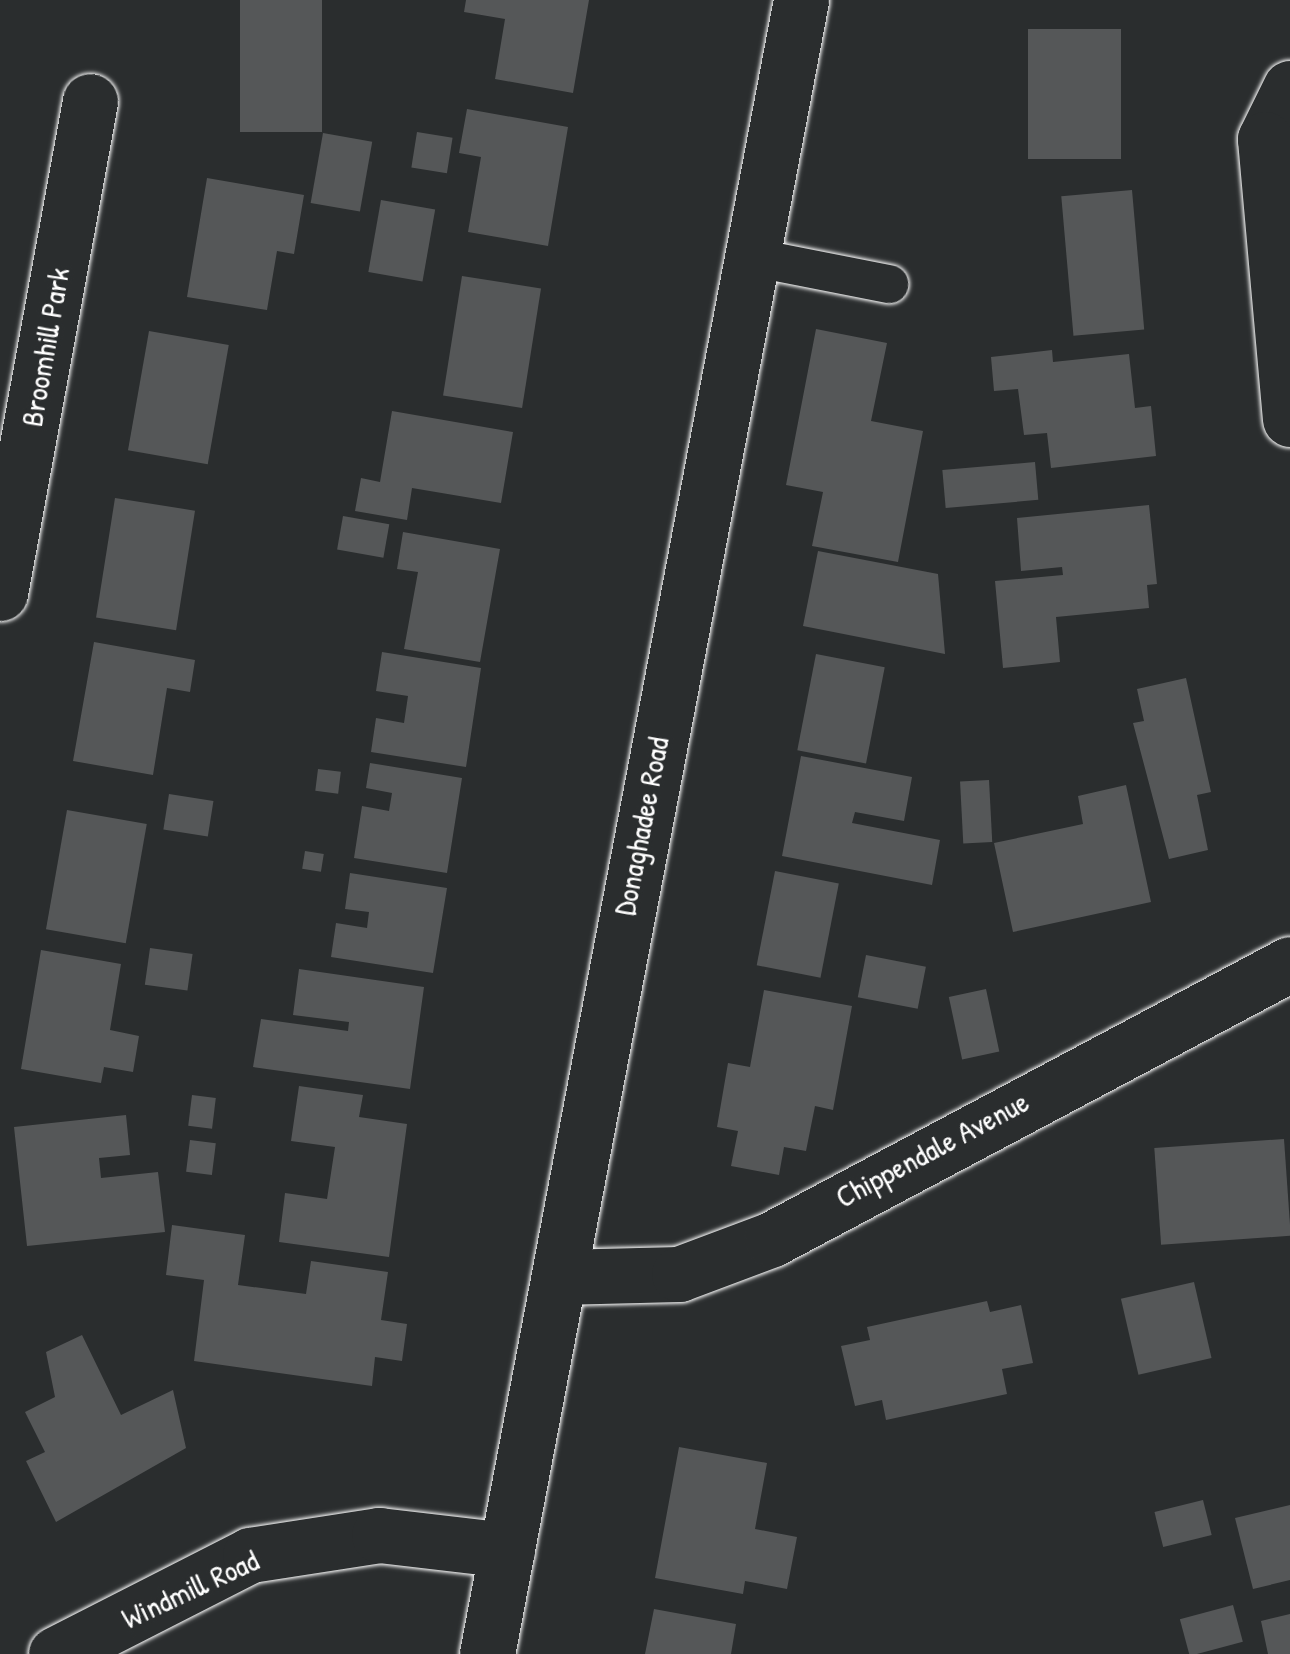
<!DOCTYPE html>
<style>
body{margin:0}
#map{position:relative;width:1290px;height:1654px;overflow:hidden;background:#2a2d2e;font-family:"Patrick Hand",sans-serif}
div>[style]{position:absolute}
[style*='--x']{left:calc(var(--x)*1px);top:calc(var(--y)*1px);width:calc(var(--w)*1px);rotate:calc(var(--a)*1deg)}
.building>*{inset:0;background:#555758;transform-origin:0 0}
.roads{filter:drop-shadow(0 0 2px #fff) drop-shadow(0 0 2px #fff)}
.service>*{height:38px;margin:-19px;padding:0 19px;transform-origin:19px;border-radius:19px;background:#2a2d2e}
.minor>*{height:55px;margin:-27.5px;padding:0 27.5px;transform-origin:27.5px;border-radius:27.5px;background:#2a2d2e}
.tertiary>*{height:55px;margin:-27.5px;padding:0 27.5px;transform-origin:27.5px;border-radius:27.5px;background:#2a2d2e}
.secondary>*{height:55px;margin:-27.5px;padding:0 27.5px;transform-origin:27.5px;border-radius:27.5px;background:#2a2d2e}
span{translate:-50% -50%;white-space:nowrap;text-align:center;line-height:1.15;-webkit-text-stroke:9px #2a2d2e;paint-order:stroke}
.street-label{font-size:30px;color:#fff}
</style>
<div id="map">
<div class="building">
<i style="left:240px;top:0;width:82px;height:132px"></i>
<i style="clip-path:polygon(466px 0,589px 0,573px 93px,495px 79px,505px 19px,464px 12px)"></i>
<i style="left:1121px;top:29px;width:130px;height:93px;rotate:90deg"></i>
<i style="clip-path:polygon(467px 109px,568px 127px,548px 246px,468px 232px,481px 157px,459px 153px)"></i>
<i style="left:417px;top:132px;width:36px;height:36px;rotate:9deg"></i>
<i style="left:323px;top:133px;width:50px;height:71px;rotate:10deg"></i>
<i style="clip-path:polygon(207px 178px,304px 195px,294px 254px,277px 251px,267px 310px,187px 297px)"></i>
<i style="left:1132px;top:190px;width:140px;height:71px;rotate:85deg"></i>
<i style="left:381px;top:200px;width:55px;height:73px;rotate:10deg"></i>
<i style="left:462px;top:276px;width:80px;height:121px;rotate:9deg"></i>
<i style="clip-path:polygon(816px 329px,887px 343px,871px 421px,923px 431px,898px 562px,812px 546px,823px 492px,786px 485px)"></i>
<i style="left:149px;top:331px;width:81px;height:121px;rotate:10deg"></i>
<i style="clip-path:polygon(1052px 350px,1053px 362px,1129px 354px,1135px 408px,1151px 406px,1156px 456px,1051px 468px,1047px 433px,1024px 435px,1018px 389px,994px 391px,991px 357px)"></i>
<i style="clip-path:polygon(392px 411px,513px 432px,501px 503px,412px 488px,407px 520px,355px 511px,361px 478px,380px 482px)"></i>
<i style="left:1035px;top:462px;width:38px;height:93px;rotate:85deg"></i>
<i style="left:115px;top:498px;width:81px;height:121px;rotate:9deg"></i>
<i style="clip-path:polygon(1149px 505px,1157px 584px,1147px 585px,1149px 608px,1056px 617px,1060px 662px,1003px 668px,995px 581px,1063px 575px,1062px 567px,1021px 571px,1017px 518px)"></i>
<i style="left:343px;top:516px;width:47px;height:34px;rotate:10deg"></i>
<i style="clip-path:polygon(403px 532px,500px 549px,480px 662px,404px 649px,418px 572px,397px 569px)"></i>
<i style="clip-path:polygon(818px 551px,938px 574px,945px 654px,803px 626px)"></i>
<i style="clip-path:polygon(94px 642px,195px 660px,190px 692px,167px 688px,153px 775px,73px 761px)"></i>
<i style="clip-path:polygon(382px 652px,481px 668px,466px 767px,371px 752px,376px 718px,404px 723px,408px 696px,376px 691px)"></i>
<i style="left:816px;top:654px;width:70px;height:98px;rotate:11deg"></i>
<i style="clip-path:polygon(1186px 678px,1211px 792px,1197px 795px,1208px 850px,1169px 859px,1133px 723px,1144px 721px,1137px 689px)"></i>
<i style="clip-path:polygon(801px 756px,912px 777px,904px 821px,855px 812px,852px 823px,940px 840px,932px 885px,782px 856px)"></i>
<i style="clip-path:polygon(370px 763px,462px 778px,447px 873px,354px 858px,362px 806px,389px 811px,392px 793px,366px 788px)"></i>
<i style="left:318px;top:769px;width:23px;height:22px;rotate:7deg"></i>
<i style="left:989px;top:780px;width:62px;height:29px;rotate:87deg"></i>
<i style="clip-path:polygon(1126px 785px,1151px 902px,1013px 932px,994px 843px,1083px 824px,1078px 796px)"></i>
<i style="left:169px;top:794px;width:45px;height:36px;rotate:9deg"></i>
<i style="left:67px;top:810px;width:81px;height:121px;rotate:10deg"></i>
<i style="left:305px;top:851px;width:19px;height:18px;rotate:9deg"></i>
<i style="left:775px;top:871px;width:65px;height:96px;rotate:11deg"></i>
<i style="clip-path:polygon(350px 873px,447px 888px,433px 973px,331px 957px,336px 923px,367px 928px,369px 912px,345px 909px)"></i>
<i style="left:150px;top:948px;width:43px;height:37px;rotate:8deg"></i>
<i style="clip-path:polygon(41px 950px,121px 964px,110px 1030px,139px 1036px,133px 1072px,104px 1067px,101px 1083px,21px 1069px)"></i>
<i style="left:866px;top:955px;width:61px;height:43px;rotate:11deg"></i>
<i style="clip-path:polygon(299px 969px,424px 987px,410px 1089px,253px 1067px,261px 1019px,348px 1031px,349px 1022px,293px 1015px)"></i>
<i style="left:986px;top:989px;width:64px;height:38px;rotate:78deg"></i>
<i style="clip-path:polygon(764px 990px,852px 1006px,833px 1110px,815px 1106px,806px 1151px,784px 1147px,779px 1175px,731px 1166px,738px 1131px,717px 1127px,728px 1063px,750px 1067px)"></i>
<i style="clip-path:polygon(299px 1086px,363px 1095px,359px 1117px,407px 1124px,389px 1257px,279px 1242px,285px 1193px,327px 1199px,335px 1147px,291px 1141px)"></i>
<i style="left:192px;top:1095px;width:24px;height:31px;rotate:7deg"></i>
<i style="clip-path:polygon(126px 1115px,130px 1155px,99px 1158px,101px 1178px,158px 1172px,165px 1232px,27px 1246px,14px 1127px)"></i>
<i style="left:1284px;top:1139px;width:97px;height:130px;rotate:86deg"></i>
<i style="left:190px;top:1140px;width:26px;height:32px;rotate:7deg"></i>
<i style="clip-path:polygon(172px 1225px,245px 1235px,238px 1285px,306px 1294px,311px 1261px,388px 1272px,381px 1320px,407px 1324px,402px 1361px,375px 1357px,372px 1386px,194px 1361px,204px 1280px,166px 1275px)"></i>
<i style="left:1194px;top:1282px;width:78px;height:75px;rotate:77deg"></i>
<i style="clip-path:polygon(987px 1301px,990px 1312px,1021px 1305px,1033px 1363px,1002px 1369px,1007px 1394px,886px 1420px,882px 1400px,855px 1406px,841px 1346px,870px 1340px,867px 1327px)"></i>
<i style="clip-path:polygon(82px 1335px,121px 1415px,173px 1390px,186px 1448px,56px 1522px,26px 1461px,45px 1452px,25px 1412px,55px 1397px,46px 1352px)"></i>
<i style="clip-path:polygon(679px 1447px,767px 1463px,755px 1529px,797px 1537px,787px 1589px,745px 1581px,743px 1594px,655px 1578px)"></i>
<i style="left:1203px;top:1500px;width:36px;height:50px;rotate:76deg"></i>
<i style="clip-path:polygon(1290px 1505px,1290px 1580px,1253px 1589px,1235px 1518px)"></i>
<i style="left:1233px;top:1605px;width:38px;height:55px;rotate:75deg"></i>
<i style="clip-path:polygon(654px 1609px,736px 1624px,731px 1654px,645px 1654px)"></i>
<i style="clip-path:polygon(1290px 1614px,1290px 1654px,1268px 1654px,1261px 1621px)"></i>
</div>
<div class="roads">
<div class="service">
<i style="--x:751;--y:257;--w:141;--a:11.1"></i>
</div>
<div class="minor">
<i style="--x:1290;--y:88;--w:57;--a:116.1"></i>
<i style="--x:1265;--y:139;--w:281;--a:84.9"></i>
<i style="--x:0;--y:593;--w:500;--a:-79.63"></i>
<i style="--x:559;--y:1277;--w:120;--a:-1.4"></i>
<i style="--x:679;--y:1274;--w:99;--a:-20.6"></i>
<i style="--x:772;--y:1239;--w:586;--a:-27.96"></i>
</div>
<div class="tertiary">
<i style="--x:56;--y:1654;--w:218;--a:-27"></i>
<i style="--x:250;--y:1555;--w:131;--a:-8.8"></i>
<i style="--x:379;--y:1535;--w:129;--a:6.7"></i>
</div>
<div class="secondary">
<i style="--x:487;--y:1654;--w:1684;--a:-79.25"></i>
</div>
</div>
<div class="street-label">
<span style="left:45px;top:347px;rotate:-80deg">Broomhill Park</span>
<span style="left:641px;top:826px;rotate:-79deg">Donaghadee Road</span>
<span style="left:932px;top:1149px;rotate:-28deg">Chippendale Avenue</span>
<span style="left:190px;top:1589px;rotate:-25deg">Windmill Road</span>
</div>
</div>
